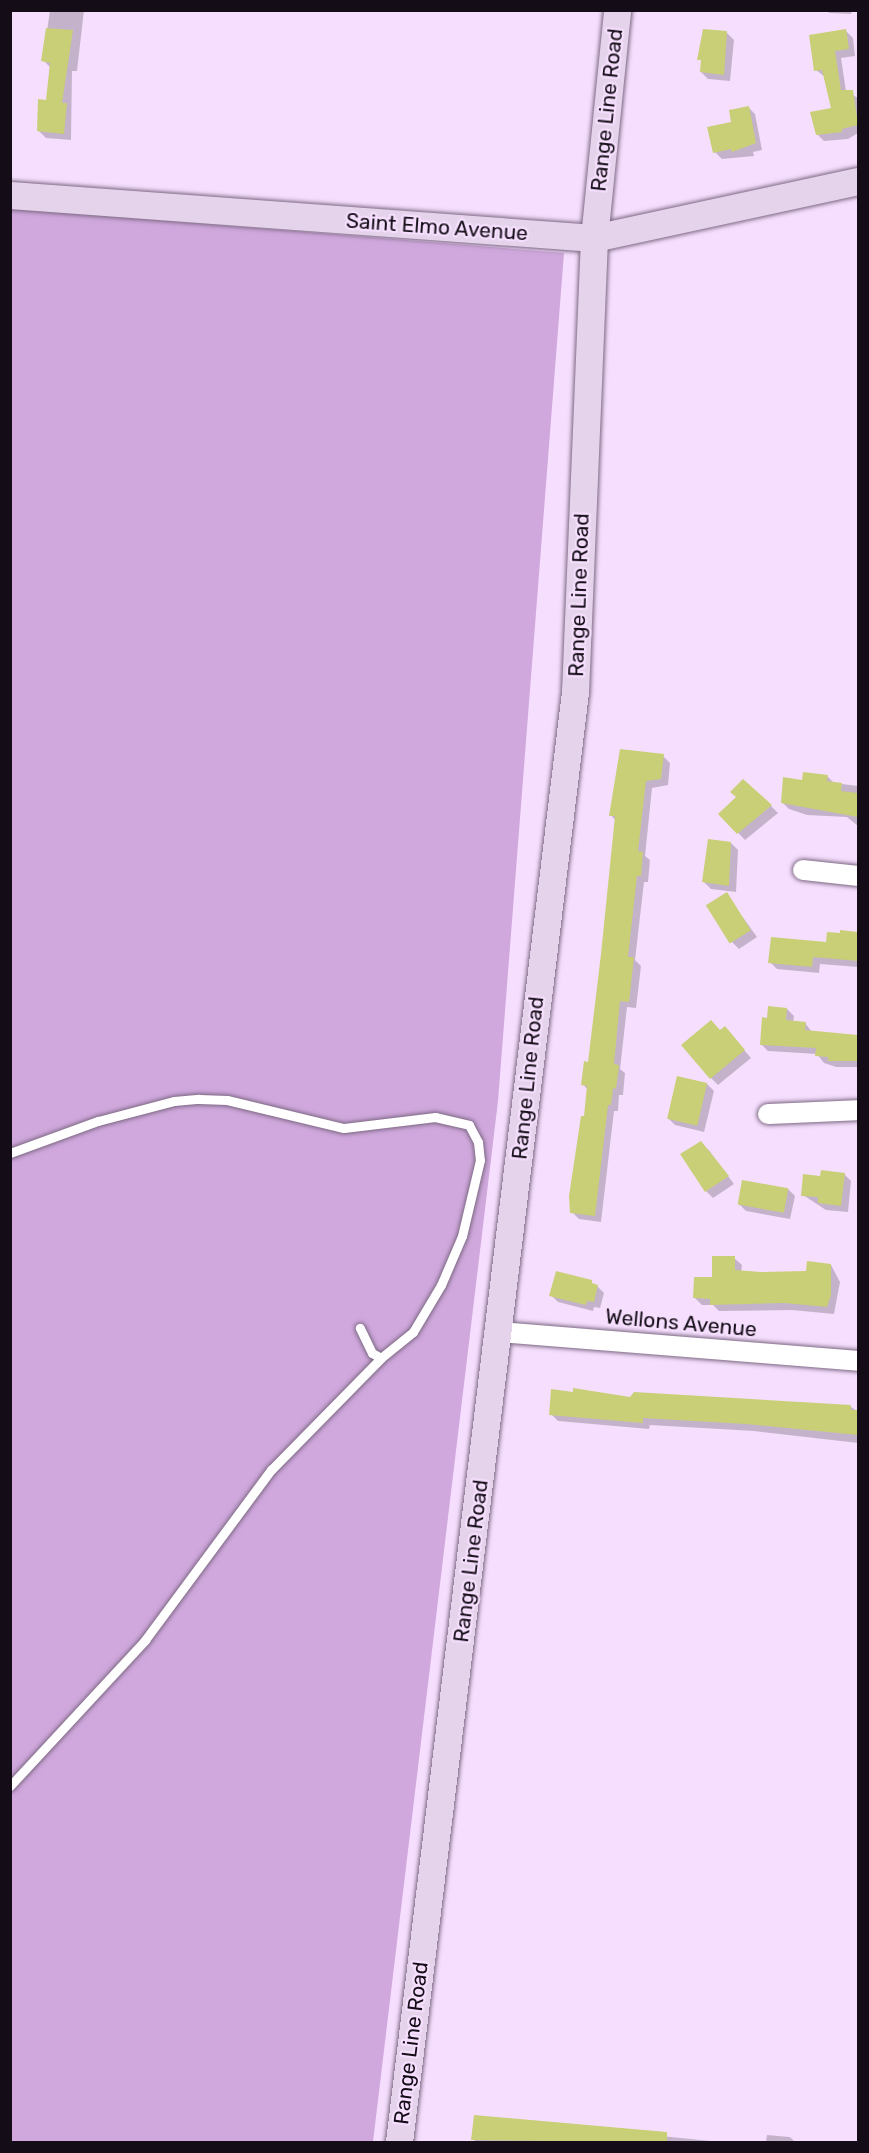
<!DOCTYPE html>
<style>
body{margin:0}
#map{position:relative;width:869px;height:2153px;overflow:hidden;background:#f6dffe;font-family:Rubik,sans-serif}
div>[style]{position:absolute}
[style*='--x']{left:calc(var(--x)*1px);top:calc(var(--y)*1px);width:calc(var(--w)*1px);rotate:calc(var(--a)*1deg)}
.green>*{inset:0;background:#d0a8dd}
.shadow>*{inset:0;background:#0003}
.building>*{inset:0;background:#c9cf76;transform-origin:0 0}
.roads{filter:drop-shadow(0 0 2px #7d6984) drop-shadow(0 0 2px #7d6984)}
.lane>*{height:9px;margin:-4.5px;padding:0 4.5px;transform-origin:4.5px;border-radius:4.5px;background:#fff}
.street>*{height:20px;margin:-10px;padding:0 10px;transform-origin:10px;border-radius:10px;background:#fff}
.secondary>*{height:27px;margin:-13.5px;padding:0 13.5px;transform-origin:13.5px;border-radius:13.5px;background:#e5d3eb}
span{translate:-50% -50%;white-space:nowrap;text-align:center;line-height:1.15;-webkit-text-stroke:4.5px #f6dffe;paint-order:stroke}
.street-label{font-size:21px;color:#140d17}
.frame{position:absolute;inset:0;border:12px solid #140d17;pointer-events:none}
</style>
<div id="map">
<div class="green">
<i style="clip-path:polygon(11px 208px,564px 253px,498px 1101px,373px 2142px,11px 2142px)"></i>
</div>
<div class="shadow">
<i style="clip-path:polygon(50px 10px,84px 10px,77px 71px,72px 71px,71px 140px,46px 138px,39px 131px,47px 102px,50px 67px,43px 60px)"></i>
<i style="clip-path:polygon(827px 10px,852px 10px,851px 14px,829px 13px)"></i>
<i style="clip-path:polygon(704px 31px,727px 33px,734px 40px,730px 81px,708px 79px,701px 72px)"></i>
<i style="clip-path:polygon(846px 31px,853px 38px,855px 56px,841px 58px,846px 91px,858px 98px,858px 133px,848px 139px,824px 141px,817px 134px,832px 109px,825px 77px,816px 70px)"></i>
<i style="clip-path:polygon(748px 107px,755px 114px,762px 150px,753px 152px,754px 156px,722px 159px,715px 152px)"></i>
<i style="clip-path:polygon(663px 756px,670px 763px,668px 785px,652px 788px,645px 856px,650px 860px,648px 882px,644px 882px,635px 960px,641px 966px,636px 1008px,627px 1007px,620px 1069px,625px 1073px,623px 1095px,619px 1095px,618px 1111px,614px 1111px,601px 1222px,579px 1219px,572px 1212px,588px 1090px,583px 1084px,590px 1063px,616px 821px,611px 815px)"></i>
<i style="clip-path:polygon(827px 776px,834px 783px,858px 786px,858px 826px,847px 817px,807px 815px,789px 809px,782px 802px,803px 781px)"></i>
<i style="clip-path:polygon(738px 798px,771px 806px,778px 813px,745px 840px,720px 814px)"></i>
<i style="clip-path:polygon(731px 843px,738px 850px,736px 892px,711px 889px,704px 882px)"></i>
<i style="clip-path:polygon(726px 894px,757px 937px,739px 949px,732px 942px)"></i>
<i style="clip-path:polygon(841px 932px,858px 936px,858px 967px,820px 964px,819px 973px,777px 969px,770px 962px,827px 944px)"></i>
<i style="clip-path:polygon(787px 1009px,794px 1016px,793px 1022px,805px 1023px,812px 1032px,858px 1037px,858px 1067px,836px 1067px,824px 1063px,817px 1054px,768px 1051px,761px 1044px,769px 1019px)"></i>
<i style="clip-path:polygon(720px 1032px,731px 1035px,751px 1058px,718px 1085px,711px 1078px)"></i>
<i style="clip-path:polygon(707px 1084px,714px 1091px,704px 1132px,675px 1125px,668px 1118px)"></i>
<i style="clip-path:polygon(708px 1149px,734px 1184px,713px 1198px,706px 1191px)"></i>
<i style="clip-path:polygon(844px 1174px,851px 1181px,848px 1212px,826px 1210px,803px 1195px,822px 1178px)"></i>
<i style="clip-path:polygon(788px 1189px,795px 1196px,790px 1219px,746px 1211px,739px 1204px)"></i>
<i style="clip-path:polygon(734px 1258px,742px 1265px,741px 1272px,761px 1273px,807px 1273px,831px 1265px,840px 1282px,834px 1314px,792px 1310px,719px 1311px,713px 1305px,702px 1305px,695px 1298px)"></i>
<i style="clip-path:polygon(597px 1286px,604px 1293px,600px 1308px,594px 1307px,593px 1311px,558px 1302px,551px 1295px)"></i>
<i style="clip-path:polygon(631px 1398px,850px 1406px,858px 1412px,858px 1443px,754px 1431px,650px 1425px,649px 1429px,558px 1421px,551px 1414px)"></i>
<i style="clip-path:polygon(767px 2135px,790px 2137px,795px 2142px,766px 2142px)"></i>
<i style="clip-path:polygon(661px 2136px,721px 2142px,476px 2142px,473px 2139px)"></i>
</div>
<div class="building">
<i style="clip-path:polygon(46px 28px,73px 30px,62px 103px,67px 103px,64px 134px,37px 131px,38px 99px,46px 100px,50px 63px,41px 61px)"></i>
<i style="clip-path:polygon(703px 29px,727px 31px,724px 75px,700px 72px,701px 60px,697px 60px)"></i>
<i style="clip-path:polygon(846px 29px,849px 49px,835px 51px,841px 90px,853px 90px,858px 125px,842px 129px,842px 132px,816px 135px,810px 112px,831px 108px,822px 70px,814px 71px,809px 35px)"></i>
<i style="clip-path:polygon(749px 106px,756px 143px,732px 152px,731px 149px,713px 153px,707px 127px,731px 122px,729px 110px)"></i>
<i style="clip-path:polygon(620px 749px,664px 754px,661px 779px,646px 781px,638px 851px,643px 852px,641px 876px,637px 876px,628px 957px,634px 957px,629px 1002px,620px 1001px,614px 1064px,619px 1065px,616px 1089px,613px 1088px,611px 1105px,608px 1105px,595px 1216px,570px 1213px,569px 1196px,581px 1116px,584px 1116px,587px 1086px,581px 1085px,584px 1061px,588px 1062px,601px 954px,615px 816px,609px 816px)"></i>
<i style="clip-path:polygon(803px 772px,828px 775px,827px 781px,842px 783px,841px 791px,858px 793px,858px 817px,781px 803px,783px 777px,802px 780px)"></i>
<i style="clip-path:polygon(743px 779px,772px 805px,737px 834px,718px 814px,736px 797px,730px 792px)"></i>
<i style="clip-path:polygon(708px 839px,731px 842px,729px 886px,702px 882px)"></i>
<i style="left:727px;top:892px;width:45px;height:25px;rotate:58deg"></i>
<i style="clip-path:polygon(840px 930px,858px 932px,858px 961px,813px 957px,812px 967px,768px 963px,771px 937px,826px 942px,827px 932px,840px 933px)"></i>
<i style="clip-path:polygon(768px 1006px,787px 1008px,786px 1020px,806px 1022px,805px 1030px,858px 1035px,858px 1061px,828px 1061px,828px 1057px,815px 1056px,816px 1048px,760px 1045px,762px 1017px,767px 1018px)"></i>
<i style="clip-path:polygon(711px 1020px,720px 1030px,725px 1026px,745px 1050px,710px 1079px,681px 1045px)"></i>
<i style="left:677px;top:1076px;width:31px;height:44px;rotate:13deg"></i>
<i style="clip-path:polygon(701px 1141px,729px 1176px,705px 1192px,680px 1154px)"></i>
<i style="clip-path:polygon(821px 1170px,845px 1173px,841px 1206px,818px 1203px,818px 1197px,801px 1196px,803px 1174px,820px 1176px)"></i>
<i style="left:742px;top:1180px;width:47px;height:25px;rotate:10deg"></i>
<i style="clip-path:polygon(712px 1256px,735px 1256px,735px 1270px,761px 1272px,806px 1271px,807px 1261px,831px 1264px,831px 1295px,827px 1307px,784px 1303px,710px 1305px,710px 1299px,693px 1298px,694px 1277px,712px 1277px)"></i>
<i style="clip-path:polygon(556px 1271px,592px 1280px,592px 1283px,598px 1285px,594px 1302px,587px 1301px,586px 1305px,549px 1296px)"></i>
<i style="clip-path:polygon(573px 1388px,630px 1397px,634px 1392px,851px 1405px,851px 1410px,858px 1410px,858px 1435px,746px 1424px,643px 1418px,643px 1423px,549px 1415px,551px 1389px,573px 1392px)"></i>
<i style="clip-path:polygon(474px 2115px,667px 2132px,667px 2142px,471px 2140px)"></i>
</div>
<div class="roads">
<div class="lane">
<i style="--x:10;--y:1153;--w:94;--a:-20"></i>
<i style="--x:98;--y:1121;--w:79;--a:-14.7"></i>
<i style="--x:174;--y:1101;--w:25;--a:-5"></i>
<i style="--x:199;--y:1099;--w:28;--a:2"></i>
<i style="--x:227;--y:1100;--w:120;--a:13.5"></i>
<i style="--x:344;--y:1128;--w:92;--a:-6.9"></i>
<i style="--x:435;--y:1117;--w:35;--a:13"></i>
<i style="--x:469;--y:1125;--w:19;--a:62"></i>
<i style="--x:478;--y:1142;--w:18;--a:84"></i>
<i style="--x:480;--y:1160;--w:78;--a:103.3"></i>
<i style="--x:462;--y:1236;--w:53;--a:113.2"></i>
<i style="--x:441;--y:1285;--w:55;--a:120.8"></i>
<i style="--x:413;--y:1332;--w:41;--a:140.9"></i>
<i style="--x:10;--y:1786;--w:199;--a:-47.2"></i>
<i style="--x:145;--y:1640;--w:212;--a:-53.5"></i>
<i style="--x:271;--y:1470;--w:157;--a:-45.5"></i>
<i style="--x:381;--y:1358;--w:10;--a:-151"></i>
<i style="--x:372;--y:1353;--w:28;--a:-116"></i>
</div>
<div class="street">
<i style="--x:803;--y:870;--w:55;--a:6.2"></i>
<i style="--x:768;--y:1114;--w:90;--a:-2.5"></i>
<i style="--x:500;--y:1332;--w:359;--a:4.6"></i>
</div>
<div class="secondary">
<i style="--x:10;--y:195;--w:586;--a:4.21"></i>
<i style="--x:594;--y:238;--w:270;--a:-12.2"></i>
<i style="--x:399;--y:2142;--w:1461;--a:-83.08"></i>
<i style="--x:575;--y:692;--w:454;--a:-87.6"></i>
<i style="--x:594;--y:238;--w:229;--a:-84.2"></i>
</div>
</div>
<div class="street-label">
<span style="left:607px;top:110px;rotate:-84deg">Range Line Road</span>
<span style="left:437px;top:227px;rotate:4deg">Saint Elmo Avenue</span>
<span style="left:579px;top:595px;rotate:-88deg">Range Line Road</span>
<span style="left:528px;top:1078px;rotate:-84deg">Range Line Road</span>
<span style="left:681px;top:1323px;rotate:5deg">Wellons Avenue</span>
<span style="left:471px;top:1561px;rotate:-83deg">Range Line Road</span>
<span style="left:411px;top:2043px;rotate:-83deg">Range Line Road</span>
</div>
<div class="frame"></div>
</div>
